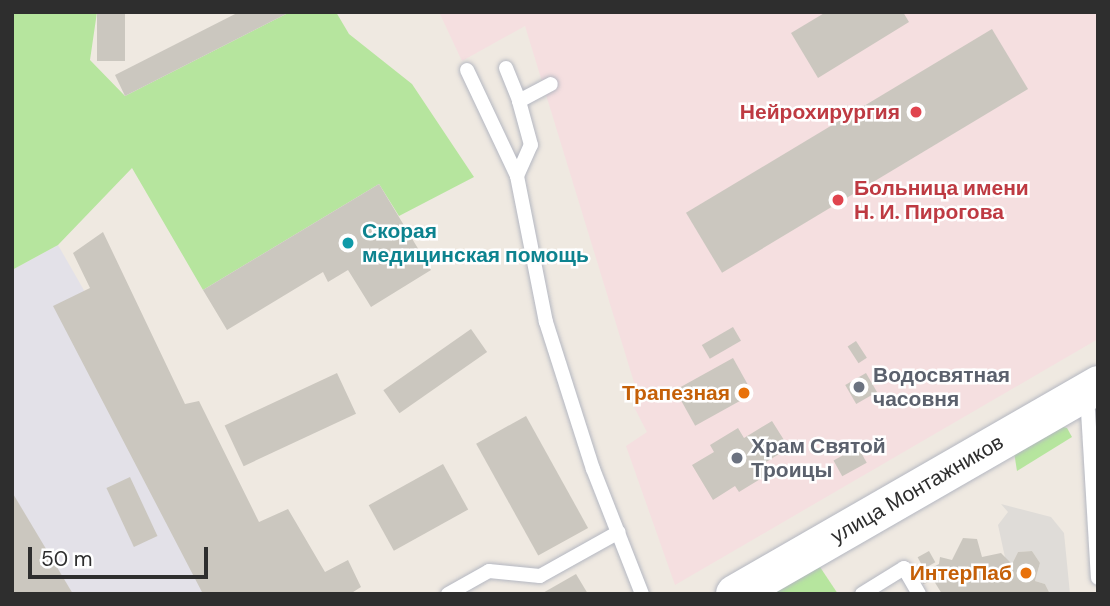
<!DOCTYPE html>
<meta charset="utf-8">
<style>
body{margin:0}
#map{position:relative;width:1110px;height:606px;overflow:hidden;background:#efe9e1;font-family:"DM Sans",sans-serif}
div>[style]{position:absolute}
[style*='--x']{left:calc(var(--x)*1px);top:calc(var(--y)*1px);width:calc(var(--w)*1px);rotate:calc(var(--a)*1deg)}
.industrial>*{inset:0;background:#e3e1e8}
.medical>*{inset:0;background:#f5dfe0}
.green>*{inset:0;background:#b6e59e}
.plaza>*{inset:0;background:#dfdcd8}
.building>*{inset:0;background:#cbc7bf;transform-origin:0 0}
.roads{filter:drop-shadow(0 0 2px #b4b7c1) drop-shadow(0 0 2px #b4b7c1)}
.lane>*{height:14px;margin:-7px;padding:0 7px;transform-origin:7px;border-radius:7px;background:#fff}
.secondary>*{height:38px;margin:-19px;padding:0 19px;transform-origin:19px;border-radius:19px;background:#fff}
.dots>*{width:19px;height:19px;translate:-50% -50%;box-sizing:border-box;border:4px solid #fff;border-radius:50%}
span{translate:-50% -50%;white-space:nowrap;text-align:center;line-height:1.15;-webkit-text-stroke:5px #fff;paint-order:stroke}
.health-label{font-size:21px;color:#be3a42;font-weight:700}
.right{translate:-100% -50%;text-align:right}
.left{translate:0 -50%;text-align:left}
.culture-label{font-size:21px;color:#0d838f;font-weight:700}
.worship-label{font-size:21px;color:#5b616d;font-weight:700}
.food-label{font-size:21px;color:#c56008;font-weight:700}
.street-label{font-size:21px;color:#2e2e2e}
.frame{position:absolute;inset:0;border:14px solid #2e2e2e;pointer-events:none}
.scale{position:absolute;left:28px;top:547px;width:180px;height:32px;box-sizing:border-box;border:4px solid #2e2e2e;border-top:0;padding-left:9px;font-size:21px;line-height:24px;white-space:nowrap;color:#2e2e2e;-webkit-text-stroke:5px #fff;paint-order:stroke}
</style>
<div id="map">
<div class="industrial">
<i style="clip-path:polygon(58px 245px,258px 594px,12px 594px,12px 270px)"></i>
</div>
<div class="medical">
<i style="clip-path:polygon(439px 12px,1098px 12px,1098px 339px,675px 585px,626px 446px,647px 432px,634px 407px,640px 402px,525px 26px,462px 61px)"></i>
</div>
<div class="green">
<i style="clip-path:polygon(12px 12px,97px 12px,90px 60px,125px 96px,290px 12px,336px 12px,349px 34px,412px 84px,474px 177px,399px 216px,379px 184px,203px 290px,132px 168px,58px 245px,12px 270px)"></i>
<i style="clip-path:polygon(1057px 425px,1067px 428px,1072px 437px,1017px 471px,1014px 452px)"></i>
<i style="clip-path:polygon(820px 567px,838px 594px,772px 594px)"></i>
</div>
<div class="plaza">
<i style="clip-path:polygon(1001px 504px,1051px 517px,1064px 533px,1070px 594px,1050px 594px,1045px 584px,1035px 581px,1040px 563px,1032px 551px,1018px 552px,1012px 564px,1006px 562px,998px 525px,1008px 512px)"></i>
</div>
<div class="building">
<i style="left:97px;top:12px;width:28px;height:49px"></i>
<i style="clip-path:polygon(239px 12px,290px 12px,125px 96px,115px 75px)"></i>
<i style="clip-path:polygon(826px 12px,903px 12px,909px 22px,818px 78px,791px 33px)"></i>
<i style="left:992px;top:29px;width:70px;height:357px;rotate:59deg"></i>
<i style="clip-path:polygon(379px 184px,431px 270px,371px 307px,348px 270px,328px 282px,323px 272px,227px 330px,203px 290px)"></i>
<i style="clip-path:polygon(103px 232px,185px 404px,199px 401px,259px 522px,288px 509px,325px 572px,348px 560px,361px 587px,350px 594px,203px 594px,53px 306px,90px 288px,73px 253px)"></i>
<i style="left:733px;top:327px;width:16px;height:36px;rotate:60deg"></i>
<i style="left:471px;top:329px;width:28px;height:107px;rotate:55deg"></i>
<i style="left:856px;top:341px;width:20px;height:10px;rotate:57deg"></i>
<i style="left:733px;top:358px;width:41px;height:66px;rotate:61deg"></i>
<i style="left:337px;top:373px;width:45px;height:124px;rotate:65deg"></i>
<i style="left:866px;top:373px;width:22px;height:24px;rotate:60deg"></i>
<i style="left:526px;top:416px;width:128px;height:57px;rotate:61deg"></i>
<i style="clip-path:polygon(772px 421px,789px 448px,761px 465px,767px 475px,739px 492px,735px 486px,713px 500px,692px 465px,714px 452px,710px 445px,738px 428px,744px 438px)"></i>
<i style="left:858px;top:447px;width:18px;height:28px;rotate:61deg"></i>
<i style="left:443px;top:464px;width:52px;height:85px;rotate:61deg"></i>
<i style="left:130px;top:477px;width:65px;height:26px;rotate:65deg"></i>
<i style="clip-path:polygon(12px 492px,73px 594px,12px 594px)"></i>
<i style="clip-path:polygon(963px 538px,977px 539px,982px 557px,1001px 553px,1012px 564px,1018px 552px,1032px 551px,1040px 563px,1035px 581px,1045px 584px,1050px 594px,942px 594px,934px 581px,923px 584px,922px 573px,939px 564px,940px 557px,952px 560px)"></i>
<i style="left:929px;top:551px;width:13px;height:13px;rotate:61deg"></i>
<i style="clip-path:polygon(576px 574px,588px 594px,541px 594px)"></i>
</div>
<div class="roads">
<div class="lane">
<i style="--x:506;--y:68;--w:35;--a:68"></i>
<i style="--x:467;--y:70;--w:117;--a:64.7"></i>
<i style="--x:517;--y:176;--w:149;--a:78.8"></i>
<i style="--x:546;--y:322;--w:154;--a:72.3"></i>
<i style="--x:593;--y:469;--w:134;--a:68.6"></i>
<i style="--x:517;--y:176;--w:34;--a:-66"></i>
<i style="--x:531;--y:145;--w:46;--a:-105.3"></i>
<i style="--x:519;--y:101;--w:36;--a:-28"></i>
<i style="--x:1087;--y:394;--w:184;--a:86.6"></i>
<i style="--x:448;--y:594;--w:47;--a:-29.3"></i>
<i style="--x:489;--y:571;--w:51;--a:5.6"></i>
<i style="--x:540;--y:576;--w:90;--a:-29.1"></i>
<i style="--x:862;--y:594;--w:49;--a:-31.8"></i>
<i style="--x:904;--y:568;--w:30;--a:60"></i>
</div>
<div class="secondary">
<i style="--x:735;--y:594;--w:419;--a:-29.9"></i>
</div>
</div>
<div class="dots">
<i style="left:916px;top:112px;background:#e0444e"></i>
<i style="left:838px;top:200px;background:#e0444e"></i>
<i style="left:348px;top:243px;background:#0f9aa8"></i>
<i style="left:859px;top:387px;background:#6b7280"></i>
<i style="left:744px;top:393px;background:#e8710a"></i>
<i style="left:737px;top:458px;background:#6b7280"></i>
<i style="left:1026px;top:573px;background:#e8710a"></i>
</div>
<div class="health-label">
<span class="right" style="left:900px;top:112px">Нейрохирургия</span>
<span class="left" style="left:854px;top:200px">Больница имени<br>Н. И. Пирогова</span>
</div>
<div class="culture-label">
<span class="left" style="left:362px;top:243px">Скорая<br>медицинская помощь</span>
</div>
<div class="worship-label">
<span class="left" style="left:873px;top:387px">Водосвятная<br>часовня</span>
<span class="left" style="left:751px;top:458px">Храм Святой<br>Троицы</span>
</div>
<div class="food-label">
<span class="right" style="left:730px;top:393px">Трапезная</span>
<span class="right" style="left:1012px;top:573px">ИнтерПаб</span>
</div>
<div class="street-label">
<span style="left:917px;top:489px;rotate:-30deg">улица Монтажников</span>
</div>
<div class="frame"></div>
<div class="scale">50 m</div>
</div>
